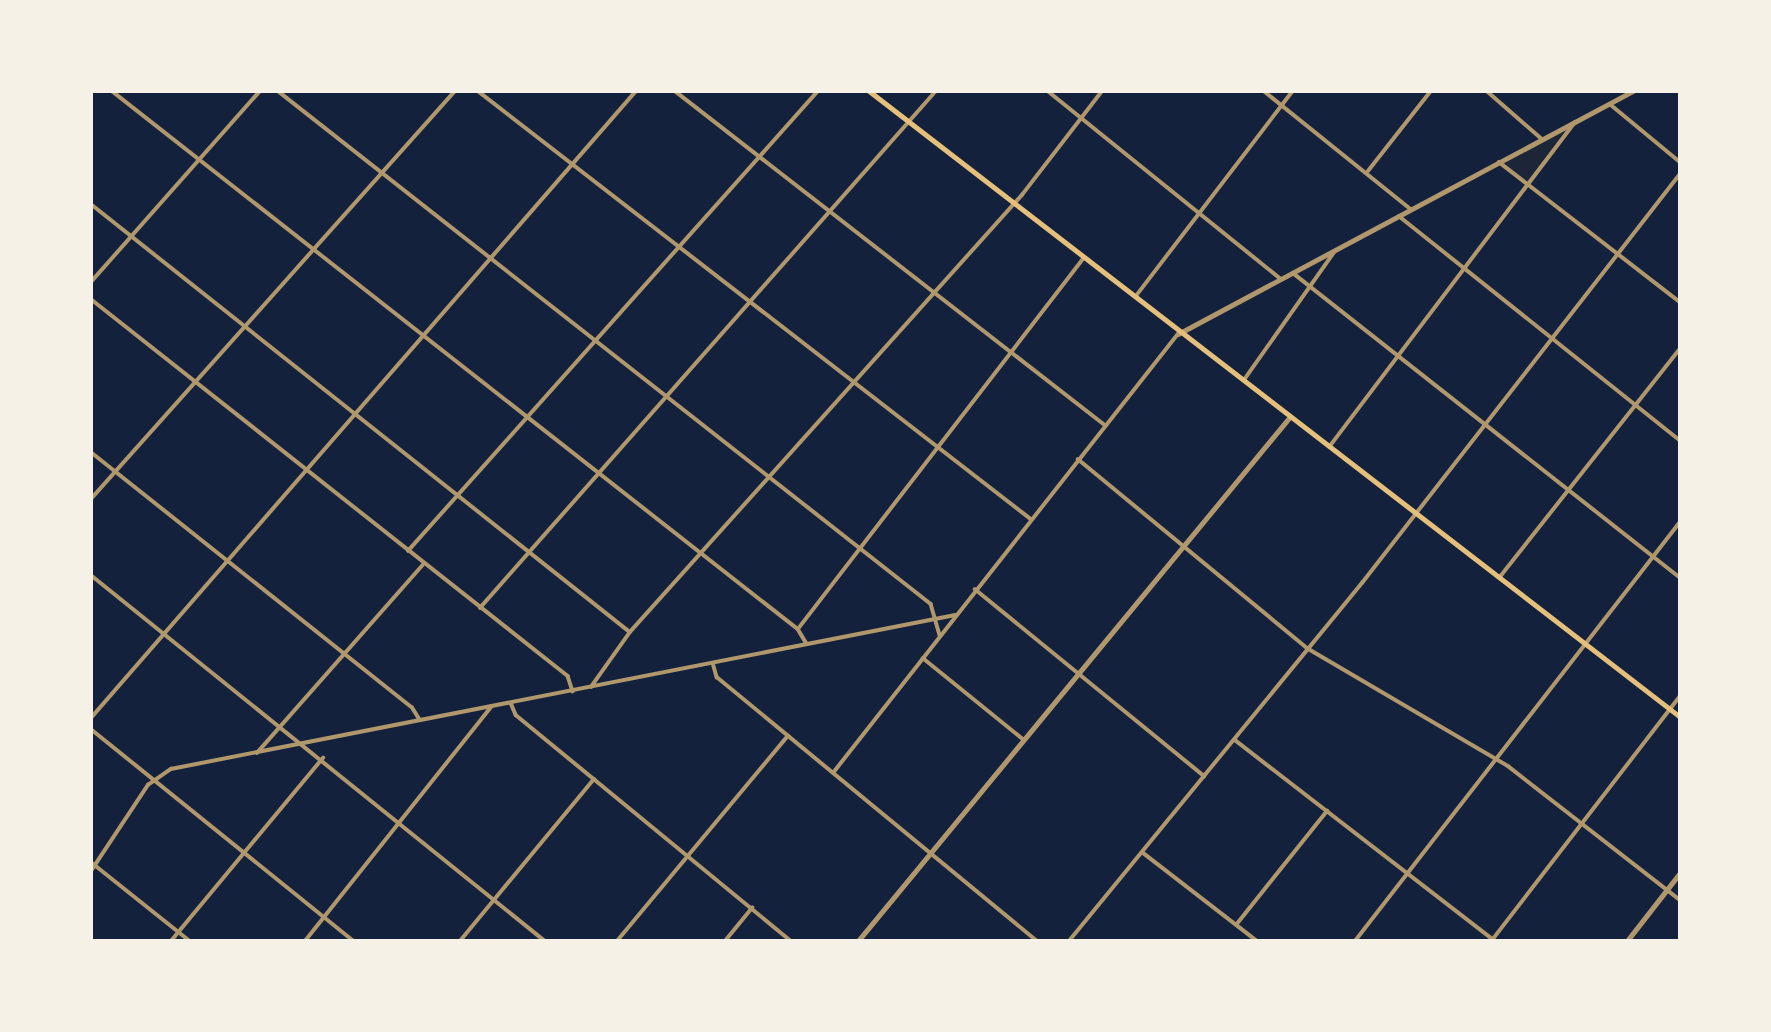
<!DOCTYPE html>
<style>
body{margin:0}
#map{position:relative;width:1771px;height:1032px;overflow:hidden;background:#14213d;font-family:"Titillium Web",sans-serif}
div>[style]{position:absolute}
[style*='--x']{left:calc(var(--x)*1px);top:calc(var(--y)*1px);width:calc(var(--w)*1px);rotate:calc(var(--a)*1deg)}
.green>*{inset:0;background:#1d2539}
.minor>*{height:3.5px;margin:-1.75px;padding:0 1.75px;transform-origin:1.75px;border-radius:1.75px;background:#b1986c}
.tertiary>*{height:4.5px;margin:-2.25px;padding:0 2.25px;transform-origin:2.25px;border-radius:2.25px;background:#b1986c}
.secondary>*{height:5px;margin:-2.5px;padding:0 2.5px;transform-origin:2.5px;border-radius:2.5px;background:#e5c07b}
span{translate:-50% -50%;white-space:nowrap;text-align:center;line-height:1.15;-webkit-text-stroke:7px #f6f1e7;paint-order:stroke}
.frame{position:absolute;inset:0;border:93px solid #f6f1e7;pointer-events:none}
</style>
<div id="map">
<div class="green">
<i style="clip-path:polygon(1575px 122px,1530px 188px,1499px 162px)"></i>
</div>
<div class="minor">
<i style="--x:112;--y:91;--w:872;--a:38.11"></i>
<i style="--x:798;--y:629;--w:17;--a:59"></i>
<i style="--x:278;--y:91;--w:830;--a:38.15"></i>
<i style="--x:931;--y:604;--w:32;--a:74"></i>
<i style="--x:478;--y:91;--w:699;--a:37.74"></i>
<i style="--x:675;--y:91;--w:544;--a:37.84"></i>
<i style="--x:1048;--y:91;--w:299;--a:38.9"></i>
<i style="--x:1264;--y:91;--w:189;--a:38.8"></i>
<i style="--x:1487;--y:91;--w:73;--a:41.1"></i>
<i style="--x:1610;--y:104;--w:91;--a:39.6"></i>
<i style="--x:1499;--y:162;--w:229;--a:37.7"></i>
<i style="--x:1368;--y:171;--w:102;--a:-51.8"></i>
<i style="--x:91;--y:204;--w:688;--a:38.45"></i>
<i style="--x:1399;--y:216;--w:359;--a:38.6"></i>
<i style="--x:1293;--y:273;--w:492;--a:38.2"></i>
<i style="--x:91;--y:282;--w:255;--a:-48.5"></i>
<i style="--x:1136;--y:296;--w:258;--a:-52.6"></i>
<i style="--x:91;--y:299;--w:608;--a:38.32"></i>
<i style="--x:568;--y:676;--w:16;--a:72"></i>
<i style="--x:1244;--y:380;--w:158;--a:-54.8"></i>
<i style="--x:1330;--y:446;--w:406;--a:-52.9"></i>
<i style="--x:91;--y:452;--w:410;--a:38.5"></i>
<i style="--x:412;--y:707;--w:15;--a:58"></i>
<i style="--x:1078;--y:459;--w:297;--a:39.5"></i>
<i style="--x:1307;--y:648;--w:233;--a:30.4"></i>
<i style="--x:1508;--y:766;--w:218;--a:37.9"></i>
<i style="--x:91;--y:499;--w:547;--a:-48.26"></i>
<i style="--x:408;--y:551;--w:616;--a:-48.29"></i>
<i style="--x:91;--y:575;--w:583;--a:38.87"></i>
<i style="--x:1499;--y:578;--w:292;--a:-51.7"></i>
<i style="--x:975;--y:589;--w:296;--a:39.2"></i>
<i style="--x:480;--y:608;--w:689;--a:-48.59"></i>
<i style="--x:798;--y:629;--w:468;--a:-52.4"></i>
<i style="--x:923;--y:658;--w:129;--a:39"></i>
<i style="--x:713;--y:663;--w:15;--a:74"></i>
<i style="--x:717;--y:677;--w:415;--a:39.5"></i>
<i style="--x:591;--y:687;--w:67;--a:-54.7"></i>
<i style="--x:630;--y:632;--w:587;--a:-48.11"></i>
<i style="--x:1022;--y:195;--w:131;--a:-52.4"></i>
<i style="--x:511;--y:703;--w:13;--a:67"></i>
<i style="--x:516;--y:715;--w:356;--a:39.4"></i>
<i style="--x:91;--y:718;--w:831;--a:-49"></i>
<i style="--x:91;--y:729;--w:338;--a:38.9"></i>
<i style="--x:1235;--y:740;--w:329;--a:37.7"></i>
<i style="--x:257;--y:753;--w:251;--a:-48.6"></i>
<i style="--x:833;--y:773;--w:558;--a:-51.84"></i>
<i style="--x:1142;--y:852;--w:145;--a:37.7"></i>
<i style="--x:91;--y:862;--w:127;--a:38.6"></i>
<i style="--x:91;--y:871;--w:103;--a:-56.5"></i>
<i style="--x:148;--y:785;--w:28;--a:-35"></i>
<i style="--x:171;--y:769;--w:799;--a:-11.11"></i>
<i style="--x:1236;--y:925;--w:146;--a:-51.4"></i>
<i style="--x:1493;--y:939;--w:307;--a:-52.4"></i>
<i style="--x:171;--y:941;--w:238;--a:-50.3"></i>
<i style="--x:305;--y:941;--w:299;--a:-51.5"></i>
<i style="--x:460;--y:941;--w:210;--a:-50.4"></i>
<i style="--x:617;--y:941;--w:267;--a:-50.2"></i>
<i style="--x:725;--y:941;--w:43;--a:-50.7"></i>
<i style="--x:1069;--y:941;--w:463;--a:-50.7"></i>
<i style="--x:1362;--y:583;--w:518;--a:-52.13"></i>
<i style="--x:1355;--y:941;--w:530;--a:-52.2"></i>
</div>
<div class="tertiary">
<i style="--x:1178;--y:334;--w:516;--a:-28.11"></i>
<i style="--x:858;--y:941;--w:678;--a:-50.51"></i>
<i style="--x:1627;--y:941;--w:86;--a:-52.1"></i>
</div>
<div class="secondary">
<i style="--x:869;--y:91;--w:1024;--a:37.66"></i>
</div>
<div class="frame"></div>
</div>
